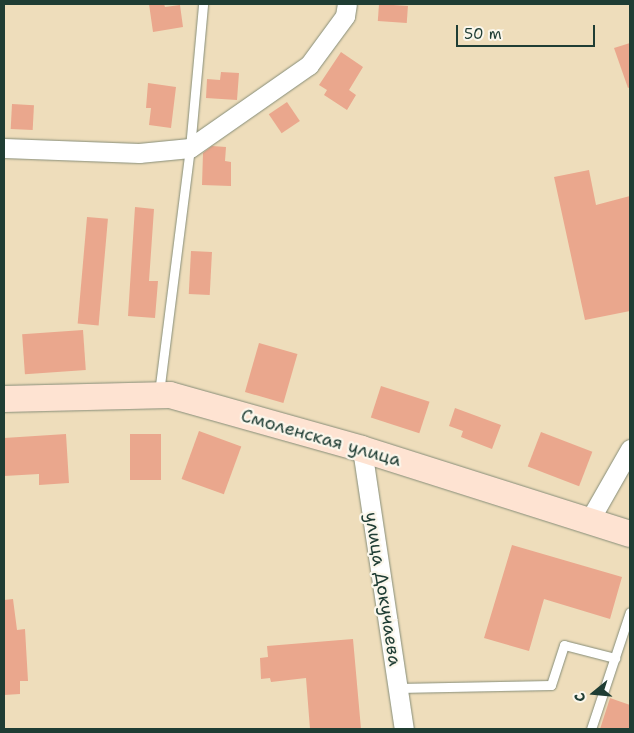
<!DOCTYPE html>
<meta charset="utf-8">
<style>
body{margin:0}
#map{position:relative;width:634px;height:733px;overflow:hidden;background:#edb;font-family:"Shantell Sans",sans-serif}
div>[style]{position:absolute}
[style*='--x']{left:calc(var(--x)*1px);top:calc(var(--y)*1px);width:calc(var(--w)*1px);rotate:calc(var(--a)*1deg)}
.building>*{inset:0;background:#eaa78d;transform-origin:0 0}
.roads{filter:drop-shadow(0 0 1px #868d78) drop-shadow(0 0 1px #868d78)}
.service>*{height:9px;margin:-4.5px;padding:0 4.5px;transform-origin:4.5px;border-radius:4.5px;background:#fff}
.minor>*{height:19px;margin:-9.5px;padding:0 9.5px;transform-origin:9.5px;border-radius:9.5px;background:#fff}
.secondary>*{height:26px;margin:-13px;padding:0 13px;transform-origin:13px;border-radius:13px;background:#fee3d2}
span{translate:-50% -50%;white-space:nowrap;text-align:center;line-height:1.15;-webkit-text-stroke:4.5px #fbf7ec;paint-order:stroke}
.street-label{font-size:18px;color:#1f3d34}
.frame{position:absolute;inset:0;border:5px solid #1f3d34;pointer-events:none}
.north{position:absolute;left:569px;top:668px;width:50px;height:50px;-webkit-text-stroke:4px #fbf7ec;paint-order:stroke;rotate:253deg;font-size:14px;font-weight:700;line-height:20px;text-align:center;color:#1f3d34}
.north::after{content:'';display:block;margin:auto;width:18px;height:22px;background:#1f3d34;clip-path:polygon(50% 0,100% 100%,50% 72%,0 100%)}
.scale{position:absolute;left:456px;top:25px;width:139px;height:22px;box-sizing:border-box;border:2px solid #1f3d34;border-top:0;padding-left:6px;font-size:15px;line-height:18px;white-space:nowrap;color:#1f3d34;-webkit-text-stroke:4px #fbf7ec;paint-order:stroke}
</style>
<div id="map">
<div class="building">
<i style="clip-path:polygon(149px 4px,164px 4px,165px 7px,180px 5px,183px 27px,153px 32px)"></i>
<i style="left:379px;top:4px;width:29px;height:17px;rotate:4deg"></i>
<i style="clip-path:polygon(630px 43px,630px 87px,628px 88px,614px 48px)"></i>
<i style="clip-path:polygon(341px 52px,363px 67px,349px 90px,356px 95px,347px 110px,324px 95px,327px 90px,319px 85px)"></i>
<i style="clip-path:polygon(221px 72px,239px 73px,237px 100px,206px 98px,207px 79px,220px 80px)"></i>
<i style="clip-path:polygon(148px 83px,176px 87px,171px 128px,149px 125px,151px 108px,146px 108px)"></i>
<i style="left:287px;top:102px;width:23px;height:22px;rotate:56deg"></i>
<i style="left:12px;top:104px;width:22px;height:25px;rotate:3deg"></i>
<i style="clip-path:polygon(212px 146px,226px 147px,225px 161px,231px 162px,231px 186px,202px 185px,203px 153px)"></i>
<i style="clip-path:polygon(589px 170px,596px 205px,630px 196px,630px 311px,585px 320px,554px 177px)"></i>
<i style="clip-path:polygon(135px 207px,154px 209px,149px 281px,158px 281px,155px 318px,128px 316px)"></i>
<i style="left:87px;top:217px;width:21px;height:107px;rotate:5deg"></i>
<i style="left:191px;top:251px;width:21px;height:43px;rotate:3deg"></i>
<i style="left:83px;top:330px;width:40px;height:61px;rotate:86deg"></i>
<i style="left:259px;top:343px;width:40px;height:51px;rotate:16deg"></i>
<i style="left:381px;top:386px;width:51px;height:33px;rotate:18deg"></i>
<i style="clip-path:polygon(455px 408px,501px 425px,492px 449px,461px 437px,463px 431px,449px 426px)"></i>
<i style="left:199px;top:431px;width:45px;height:51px;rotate:20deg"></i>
<i style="left:541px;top:432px;width:55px;height:37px;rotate:21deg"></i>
<i style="clip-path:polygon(66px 434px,69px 483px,39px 485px,39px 474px,4px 476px,4px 438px)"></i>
<i style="left:130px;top:434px;width:31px;height:46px"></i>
<i style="clip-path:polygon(512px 545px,622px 577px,610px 619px,544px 599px,529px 651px,484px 638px)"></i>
<i style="clip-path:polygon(13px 599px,17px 630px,25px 629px,28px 681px,20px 681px,20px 694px,4px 695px,4px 600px)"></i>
<i style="clip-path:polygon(353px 639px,361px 729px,310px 729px,306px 678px,271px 682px,270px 678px,261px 679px,260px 658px,268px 657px,267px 646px)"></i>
<i style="clip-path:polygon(610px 698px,630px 705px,630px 729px,600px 729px)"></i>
</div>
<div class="roads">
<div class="service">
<i style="--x:159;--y:393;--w:247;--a:-82.8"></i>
<i style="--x:190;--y:148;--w:145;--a:-84.8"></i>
<i style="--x:398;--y:688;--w:153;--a:-1.1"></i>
<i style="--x:551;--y:685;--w:42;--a:-72"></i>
<i style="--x:564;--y:645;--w:53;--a:14.3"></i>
<i style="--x:591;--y:729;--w:123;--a:-71.6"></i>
</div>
<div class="minor">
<i style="--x:4;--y:148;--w:135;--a:2.1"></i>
<i style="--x:139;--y:153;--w:51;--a:-5.6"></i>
<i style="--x:190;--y:148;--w:145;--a:-34.9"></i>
<i style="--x:309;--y:65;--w:61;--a:-53.7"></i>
<i style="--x:345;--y:16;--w:12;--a:-81"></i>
<i style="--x:362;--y:449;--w:283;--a:81.5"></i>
<i style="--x:589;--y:521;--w:83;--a:-60.3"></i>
</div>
<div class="secondary">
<i style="--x:4;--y:399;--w:166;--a:-1.4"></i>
<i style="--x:170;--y:395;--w:199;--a:15.7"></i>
<i style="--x:362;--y:449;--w:281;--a:17.6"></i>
</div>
</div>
<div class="street-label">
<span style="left:321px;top:438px;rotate:16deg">Смоленская улица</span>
<span style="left:383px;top:589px;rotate:81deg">улица Докучаева</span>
</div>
<div class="frame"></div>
<div class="north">С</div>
<div class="scale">50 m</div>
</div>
